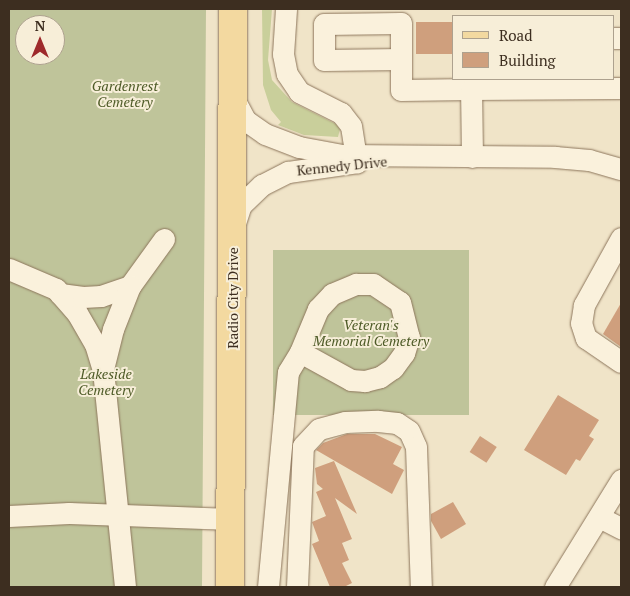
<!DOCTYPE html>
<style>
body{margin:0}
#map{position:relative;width:630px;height:596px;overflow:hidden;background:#f0e4c8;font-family:"PT Serif",serif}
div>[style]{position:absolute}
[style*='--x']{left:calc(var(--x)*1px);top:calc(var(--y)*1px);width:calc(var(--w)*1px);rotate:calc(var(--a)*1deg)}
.green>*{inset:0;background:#c9cf9b}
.cemetery>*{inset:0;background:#bfc49a;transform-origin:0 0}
.building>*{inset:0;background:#cf9f7d;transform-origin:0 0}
.roads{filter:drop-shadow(0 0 1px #8d765c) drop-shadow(0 0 1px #8d765c)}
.minor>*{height:21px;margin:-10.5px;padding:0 10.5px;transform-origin:10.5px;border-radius:10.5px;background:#faf1dc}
.major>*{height:28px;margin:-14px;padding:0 14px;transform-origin:14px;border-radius:14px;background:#f3d9a0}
span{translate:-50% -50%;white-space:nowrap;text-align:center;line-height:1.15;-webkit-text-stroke:4px #f7eed8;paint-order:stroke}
.park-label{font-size:14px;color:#4d5a26;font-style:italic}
.street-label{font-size:14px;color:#3d2e20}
.frame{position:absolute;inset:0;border:10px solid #3d2e20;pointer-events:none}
.legend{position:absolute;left:452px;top:15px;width:162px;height:65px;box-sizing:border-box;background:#f7eed8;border:1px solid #ada18e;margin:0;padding:6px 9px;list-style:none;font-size:15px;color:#3d2e20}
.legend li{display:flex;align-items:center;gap:10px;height:25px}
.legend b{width:25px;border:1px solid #ada18e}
.north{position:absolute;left:15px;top:15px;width:50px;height:50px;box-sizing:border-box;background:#f7eed8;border:1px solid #ada18e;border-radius:50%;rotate:0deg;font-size:14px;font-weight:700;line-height:20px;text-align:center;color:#3d2e20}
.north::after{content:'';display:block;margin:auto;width:18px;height:22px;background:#9e2a2b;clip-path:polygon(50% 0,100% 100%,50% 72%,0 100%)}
</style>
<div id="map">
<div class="green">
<i style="clip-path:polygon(262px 9px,272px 9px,268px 60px,272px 80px,292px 102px,336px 124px,340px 129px,338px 137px,304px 135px,278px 125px,281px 122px,271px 110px,263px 85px)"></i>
</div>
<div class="cemetery">
<i style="clip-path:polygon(evenodd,9px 9px,206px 9px,202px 587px,9px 587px,9px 9px,25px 25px,55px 25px,55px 55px,25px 55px,25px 25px)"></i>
<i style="left:273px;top:250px;width:196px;height:165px"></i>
</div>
<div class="building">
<i style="left:416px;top:22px;width:38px;height:32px"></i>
<i style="clip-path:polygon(621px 303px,621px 347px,603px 334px)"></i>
<i style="clip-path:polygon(558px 395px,599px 420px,589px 436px,594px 439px,580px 461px,576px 459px,566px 475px,524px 450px)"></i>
<i style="clip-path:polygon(347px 434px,375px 434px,402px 447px,393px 464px,404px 470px,392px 494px,316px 450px,323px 443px)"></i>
<i style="left:480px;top:436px;width:20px;height:19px;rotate:33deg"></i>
<i style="clip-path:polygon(334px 461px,357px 514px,335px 498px,352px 539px,342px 543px,349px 560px,342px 563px,352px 583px,344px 587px,330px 587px,312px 544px,319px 541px,312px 522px,326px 516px,316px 492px,323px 489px,317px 484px,315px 468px)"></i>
<i style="clip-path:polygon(453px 502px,466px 524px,441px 539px,431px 521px,431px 514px)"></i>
</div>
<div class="roads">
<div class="minor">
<i style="--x:286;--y:9;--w:45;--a:93.8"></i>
<i style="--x:283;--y:54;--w:20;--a:79"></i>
<i style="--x:287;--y:74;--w:22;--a:56"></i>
<i style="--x:299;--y:92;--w:47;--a:26.6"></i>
<i style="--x:341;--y:113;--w:16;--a:52"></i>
<i style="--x:351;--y:126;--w:37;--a:81"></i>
<i style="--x:614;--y:38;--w:7;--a:0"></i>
<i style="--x:401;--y:59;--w:77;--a:179.3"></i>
<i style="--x:324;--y:60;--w:36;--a:-90"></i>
<i style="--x:324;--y:24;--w:77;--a:-0.7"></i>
<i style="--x:401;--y:23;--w:67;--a:90"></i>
<i style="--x:401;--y:90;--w:70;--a:-0.8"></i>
<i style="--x:234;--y:99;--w:24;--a:62"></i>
<i style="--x:245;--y:120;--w:24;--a:35"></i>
<i style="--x:265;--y:134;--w:36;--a:21"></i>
<i style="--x:299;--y:147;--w:44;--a:10.5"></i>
<i style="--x:342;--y:155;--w:213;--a:0.5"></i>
<i style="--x:555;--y:157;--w:34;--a:5"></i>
<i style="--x:589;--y:160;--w:33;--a:16"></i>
<i style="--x:472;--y:157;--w:68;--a:-90.8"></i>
<i style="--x:471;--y:89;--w:150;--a:-0.4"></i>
<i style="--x:234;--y:226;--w:22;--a:-72"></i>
<i style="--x:241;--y:205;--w:29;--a:-44"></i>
<i style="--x:262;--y:185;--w:29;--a:-27"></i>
<i style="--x:288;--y:172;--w:65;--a:-8"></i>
<i style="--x:621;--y:238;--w:77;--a:118.9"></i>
<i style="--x:584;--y:305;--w:18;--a:99"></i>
<i style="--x:581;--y:323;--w:16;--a:72"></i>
<i style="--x:586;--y:338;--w:42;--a:34.4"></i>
<i style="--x:9;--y:269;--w:51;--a:23.1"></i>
<i style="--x:56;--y:289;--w:32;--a:49"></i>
<i style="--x:77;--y:313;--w:36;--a:60"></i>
<i style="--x:95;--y:344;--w:27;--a:73"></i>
<i style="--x:103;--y:370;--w:218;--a:84.2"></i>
<i style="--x:130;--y:286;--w:58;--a:-54.1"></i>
<i style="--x:60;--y:294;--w:23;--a:7"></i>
<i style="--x:83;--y:297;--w:18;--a:-3"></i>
<i style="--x:101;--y:296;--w:31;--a:-19"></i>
<i style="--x:130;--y:286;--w:46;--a:111.6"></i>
<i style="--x:113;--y:329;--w:41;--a:104"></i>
<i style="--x:9;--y:516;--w:60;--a:-2.9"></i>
<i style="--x:69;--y:513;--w:162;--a:2.1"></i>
<i style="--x:599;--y:517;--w:25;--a:27"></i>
<i style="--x:268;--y:587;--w:216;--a:-84.7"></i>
<i style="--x:288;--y:372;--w:23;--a:-59"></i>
<i style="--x:300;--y:352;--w:47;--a:-67.3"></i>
<i style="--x:318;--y:309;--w:21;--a:-47"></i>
<i style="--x:332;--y:294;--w:26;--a:-23"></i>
<i style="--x:356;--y:284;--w:17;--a:0"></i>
<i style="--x:373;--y:284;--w:32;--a:34"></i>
<i style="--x:400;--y:302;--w:36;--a:76"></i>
<i style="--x:409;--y:337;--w:17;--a:107"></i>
<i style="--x:404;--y:353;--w:19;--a:126"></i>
<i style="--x:393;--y:368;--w:16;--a:145"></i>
<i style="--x:380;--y:377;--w:16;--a:165"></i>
<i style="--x:365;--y:381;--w:14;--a:-176"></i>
<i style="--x:351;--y:380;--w:58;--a:-151.2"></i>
<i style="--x:297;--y:587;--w:141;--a:-87.6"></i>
<i style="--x:303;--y:446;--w:23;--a:-47"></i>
<i style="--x:319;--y:429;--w:27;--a:-15"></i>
<i style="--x:345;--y:422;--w:33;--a:-2"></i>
<i style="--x:378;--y:421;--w:19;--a:6"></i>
<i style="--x:397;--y:423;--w:14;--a:34"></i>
<i style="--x:409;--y:431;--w:17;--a:66"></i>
<i style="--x:416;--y:447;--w:140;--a:88"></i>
<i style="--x:555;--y:587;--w:126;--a:-58.3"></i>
</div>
<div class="major">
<i style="--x:230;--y:587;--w:578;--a:-89.7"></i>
</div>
</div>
<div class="park-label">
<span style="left:125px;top:94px">Gardenrest<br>Cemetery</span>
<span style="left:371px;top:333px">Veteran's<br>Memorial Cemetery</span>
<span style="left:106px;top:382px">Lakeside<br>Cemetery</span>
</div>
<div class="street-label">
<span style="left:342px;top:166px;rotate:-6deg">Kennedy Drive</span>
<span style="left:233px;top:298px;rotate:-90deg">Radio City Drive</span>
</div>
<div class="frame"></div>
<ul class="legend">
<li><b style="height:6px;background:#f3d9a0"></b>Road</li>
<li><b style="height:14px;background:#cf9f7d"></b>Building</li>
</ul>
<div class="north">N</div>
</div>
